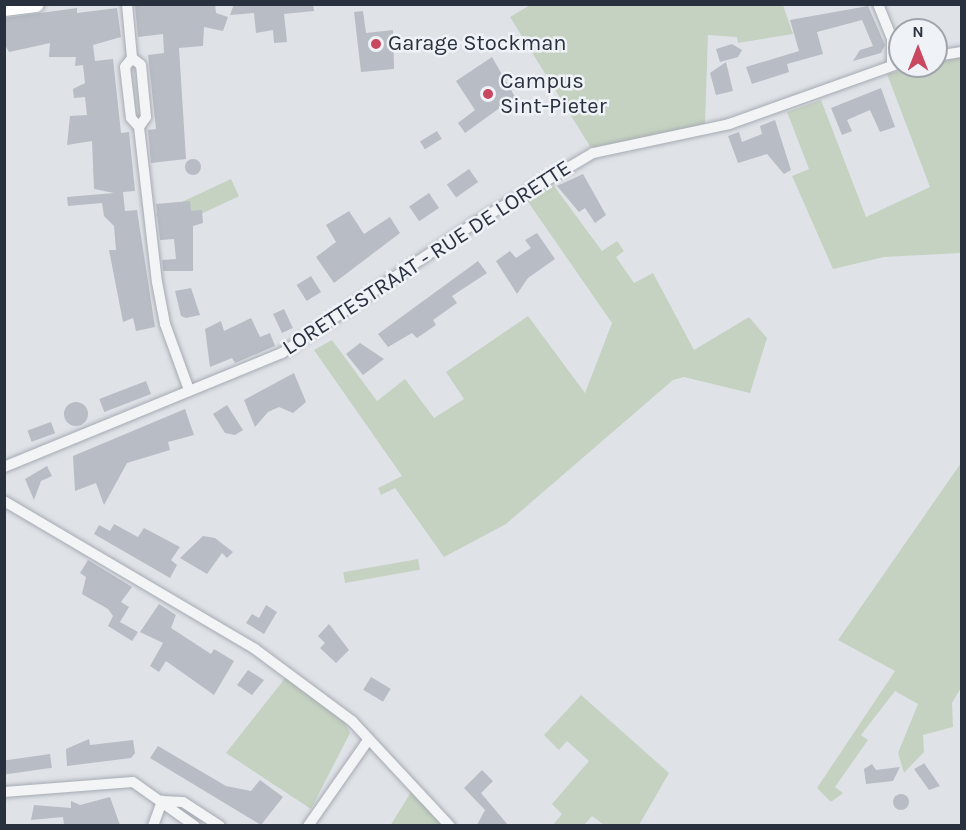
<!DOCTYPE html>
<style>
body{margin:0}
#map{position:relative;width:966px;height:830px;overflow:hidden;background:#dfe3e8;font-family:Karla,sans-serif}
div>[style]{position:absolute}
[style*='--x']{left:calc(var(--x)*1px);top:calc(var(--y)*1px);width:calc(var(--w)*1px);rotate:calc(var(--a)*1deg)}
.green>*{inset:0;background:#c5d2c1;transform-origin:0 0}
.building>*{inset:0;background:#b7bcc5;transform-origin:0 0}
.round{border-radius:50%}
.roads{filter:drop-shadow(0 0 2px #a5aab2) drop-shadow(0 0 2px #a5aab2)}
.minor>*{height:10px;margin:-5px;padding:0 5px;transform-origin:5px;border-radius:5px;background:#f2f4f6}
.primary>*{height:16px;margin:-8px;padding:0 8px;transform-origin:8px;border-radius:8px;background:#fff}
.dots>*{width:16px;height:16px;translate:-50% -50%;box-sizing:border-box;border:3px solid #eff2f6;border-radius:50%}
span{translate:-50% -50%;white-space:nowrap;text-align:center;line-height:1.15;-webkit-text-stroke:5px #eff2f6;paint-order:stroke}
.poi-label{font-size:22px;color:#29313f}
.left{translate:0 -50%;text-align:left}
.street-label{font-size:22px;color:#29313f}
.frame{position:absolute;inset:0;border:6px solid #29313f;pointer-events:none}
.north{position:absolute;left:888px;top:18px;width:60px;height:60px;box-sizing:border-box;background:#eff2f6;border:2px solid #a0a5ad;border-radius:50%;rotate:0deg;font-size:16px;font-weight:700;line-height:24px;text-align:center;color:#29313f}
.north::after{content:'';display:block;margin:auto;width:21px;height:27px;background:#c9485f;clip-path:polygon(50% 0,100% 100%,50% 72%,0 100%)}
</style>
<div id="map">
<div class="green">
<i style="clip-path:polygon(530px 5px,783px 5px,793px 34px,738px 43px,737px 37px,708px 35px,705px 124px,591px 148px,510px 17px)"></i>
<i style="clip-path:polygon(961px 57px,961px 253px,884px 257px,833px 269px,792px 176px,809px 169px,787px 112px,821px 100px,866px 217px,930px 187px,887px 74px)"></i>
<i style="left:231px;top:179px;width:19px;height:83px;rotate:65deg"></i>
<i style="clip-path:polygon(554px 186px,602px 251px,617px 241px,624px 251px,616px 257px,634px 283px,653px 273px,694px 350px,749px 317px,767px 338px,750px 393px,684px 377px,673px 380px,506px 524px,444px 557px,395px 488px,381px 495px,378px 488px,402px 476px,314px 350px,332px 340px,377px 401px,405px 379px,434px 418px,464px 399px,446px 372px,528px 316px,585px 393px,612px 323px,526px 199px)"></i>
<i style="clip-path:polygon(961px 463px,962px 686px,952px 703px,953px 727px,923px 735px,924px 752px,904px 773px,898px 753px,918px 704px,895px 691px,861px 735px,868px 740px,835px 787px,843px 793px,831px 802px,817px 788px,895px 671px,838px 640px)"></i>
<i style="left:418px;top:559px;width:11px;height:76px;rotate:80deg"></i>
<i style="clip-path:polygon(286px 677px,344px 721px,350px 733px,311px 809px,226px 753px)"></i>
<i style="clip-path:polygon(581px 695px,669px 773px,639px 825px,604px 825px,592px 816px,584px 825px,553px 825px,562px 814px,552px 804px,589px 761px,567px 741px,559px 750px,544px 735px)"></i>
<i style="clip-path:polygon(413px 789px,442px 826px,390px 826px)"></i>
</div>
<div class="building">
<i style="clip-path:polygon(215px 4px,216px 13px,228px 17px,223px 31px,204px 27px,203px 46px,179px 48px,186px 159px,151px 163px,148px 130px,156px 129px,148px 55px,164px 53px,163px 34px,138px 37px,135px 6px)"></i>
<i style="clip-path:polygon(234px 4px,313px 4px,314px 11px,284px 14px,287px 42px,274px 43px,273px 30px,256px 33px,254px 13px,230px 15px)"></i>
<i style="clip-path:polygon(868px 6px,885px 45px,881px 53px,853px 61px,860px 50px,873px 46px,862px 20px,817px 32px,823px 54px,787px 64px,789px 72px,752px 84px,746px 67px,799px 51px,790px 20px)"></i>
<i style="clip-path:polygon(77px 8px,77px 13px,117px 8px,121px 37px,93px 45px,95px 61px,113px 59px,121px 133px,129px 132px,135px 191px,123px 192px,125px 211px,137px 210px,155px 327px,136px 331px,133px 318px,123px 322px,109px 250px,116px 250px,114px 226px,104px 216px,102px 203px,68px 206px,67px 197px,114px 193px,94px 189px,92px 141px,67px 145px,70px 116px,87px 115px,85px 97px,74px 98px,73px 89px,85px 83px,83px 65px,75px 66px,76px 57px,49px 57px,50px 43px,9px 52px,4px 43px,4px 18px)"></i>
<i style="clip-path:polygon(363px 11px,366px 33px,393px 30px,394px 69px,361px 72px,354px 12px)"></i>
<i style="clip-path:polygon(732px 44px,742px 50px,738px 57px,720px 62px,716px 49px)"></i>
<i style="clip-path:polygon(492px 57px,515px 97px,465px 133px,458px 123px,475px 110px,456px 81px)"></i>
<i style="clip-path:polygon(726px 62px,733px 91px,716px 95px,710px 73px)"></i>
<i style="clip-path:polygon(881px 88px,895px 127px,880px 132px,870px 110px,847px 120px,852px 131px,842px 135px,831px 108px)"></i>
<i style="clip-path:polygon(775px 120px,791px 170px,784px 174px,767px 154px,738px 163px,728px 136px,739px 132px,742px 142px,762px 134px,760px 126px)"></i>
<i style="left:437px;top:131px;width:9px;height:20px;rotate:58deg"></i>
<i class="round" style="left:185px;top:159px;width:16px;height:16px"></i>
<i style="left:469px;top:169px;width:16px;height:27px;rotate:55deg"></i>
<i style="clip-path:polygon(583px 174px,606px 215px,595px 223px,585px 208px,579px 212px,557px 186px)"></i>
<i style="left:429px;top:193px;width:18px;height:24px;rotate:56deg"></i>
<i style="clip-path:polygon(190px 201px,191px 211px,202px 210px,203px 223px,193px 226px,193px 271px,163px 271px,162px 260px,176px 259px,174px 239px,160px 240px,156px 204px)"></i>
<i style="clip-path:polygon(349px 211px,364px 234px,390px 217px,400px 233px,334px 283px,316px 257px,336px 242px,326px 225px)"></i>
<i style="clip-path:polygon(537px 233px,555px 259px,528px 278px,517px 294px,496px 261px,510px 251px,516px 258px,531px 248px,525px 240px)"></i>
<i style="clip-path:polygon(478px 261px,487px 273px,452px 296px,457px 303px,433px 320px,436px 325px,417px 338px,412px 333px,388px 347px,378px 334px)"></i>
<i style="left:311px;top:276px;width:19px;height:17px;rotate:58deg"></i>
<i style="clip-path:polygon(191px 288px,200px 315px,186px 318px,181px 316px,175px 291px)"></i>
<i style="left:284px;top:309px;width:21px;height:12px;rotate:65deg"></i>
<i style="clip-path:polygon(251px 318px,260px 337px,270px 333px,275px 346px,235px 363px,232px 358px,210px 367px,205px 329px,221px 321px,224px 331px)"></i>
<i style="clip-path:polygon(360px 343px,384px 359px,363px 375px,346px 354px)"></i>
<i style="clip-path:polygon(294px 373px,306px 402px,293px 413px,279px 407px,268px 412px,255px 427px,244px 400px)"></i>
<i style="left:146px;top:381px;width:14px;height:50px;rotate:69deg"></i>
<i class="round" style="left:64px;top:402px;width:24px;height:24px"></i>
<i style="clip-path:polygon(227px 405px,243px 430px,235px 435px,225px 433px,213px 414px)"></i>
<i style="clip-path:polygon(185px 409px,194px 435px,168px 442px,170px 450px,127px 463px,104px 505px,96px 483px,75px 491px,73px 456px)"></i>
<i style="left:51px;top:422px;width:12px;height:25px;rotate:70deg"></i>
<i style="clip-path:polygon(47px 466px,52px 476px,41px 481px,34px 500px,25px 479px)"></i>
<i style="clip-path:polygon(114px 524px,138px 537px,144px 528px,180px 547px,171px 560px,177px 565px,170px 578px,94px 534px,99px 525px,110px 531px)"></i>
<i style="clip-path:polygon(203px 536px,215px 538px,233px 552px,227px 558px,222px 553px,207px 574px,180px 558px)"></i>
<i style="clip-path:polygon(88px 560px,132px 587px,121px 602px,129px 607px,120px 622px,138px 632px,132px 641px,108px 626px,113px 616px,108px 609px,82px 594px,86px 577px,80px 573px)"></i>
<i style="clip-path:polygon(159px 604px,176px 615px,171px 628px,211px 654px,214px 649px,234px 661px,214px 695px,166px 661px,159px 672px,150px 666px,163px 643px,140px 632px)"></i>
<i style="clip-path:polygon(266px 605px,277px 612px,264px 634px,246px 623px,252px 614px,259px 618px)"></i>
<i style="clip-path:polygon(329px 624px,349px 650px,336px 663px,320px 648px,325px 643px,318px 636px)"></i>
<i style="clip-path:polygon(248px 670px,264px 680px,252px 695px,237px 685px)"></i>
<i style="left:371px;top:677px;width:23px;height:15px;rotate:31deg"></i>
<i style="clip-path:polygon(89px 739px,90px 745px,133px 740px,135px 753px,131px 758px,67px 766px,66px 749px)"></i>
<i style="clip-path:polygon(158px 746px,226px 786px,251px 791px,260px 780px,283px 797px,261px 825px,150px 758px)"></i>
<i style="left:50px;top:754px;width:14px;height:46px;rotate:82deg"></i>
<i style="clip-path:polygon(872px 764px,876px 770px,900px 767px,893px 781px,866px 784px,864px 769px)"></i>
<i style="clip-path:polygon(923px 764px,924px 763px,940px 786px,929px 790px,914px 769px)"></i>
<i style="clip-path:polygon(482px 770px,493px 781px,481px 793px,508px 825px,477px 825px,485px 810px,464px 788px)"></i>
<i class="round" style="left:893px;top:794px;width:16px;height:16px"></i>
<i style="clip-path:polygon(110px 797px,120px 825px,64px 825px,63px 817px,31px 820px,34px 805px,71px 808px,71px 801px,80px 805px)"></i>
</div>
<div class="roads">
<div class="minor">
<i style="--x:127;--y:4;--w:54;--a:84.7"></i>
<i style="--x:132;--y:58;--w:11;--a:38"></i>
<i style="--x:141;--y:65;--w:52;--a:84.5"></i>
<i style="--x:146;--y:117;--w:12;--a:125"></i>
<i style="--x:139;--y:127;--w:156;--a:83.4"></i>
<i style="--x:157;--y:282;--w:43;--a:79.2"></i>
<i style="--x:165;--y:324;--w:70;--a:70"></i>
<i style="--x:878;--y:4;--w:37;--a:68"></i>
<i style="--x:892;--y:38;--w:27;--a:90"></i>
<i style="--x:936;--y:56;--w:26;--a:-9"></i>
<i style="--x:132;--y:58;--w:11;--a:128"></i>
<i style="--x:125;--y:67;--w:51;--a:83.3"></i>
<i style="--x:131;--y:118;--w:12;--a:48"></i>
<i style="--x:4;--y:467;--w:300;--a:-22.3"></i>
<i style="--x:282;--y:353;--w:230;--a:-34"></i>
<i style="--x:473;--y:224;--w:139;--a:-30.6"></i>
<i style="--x:593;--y:153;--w:139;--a:-12"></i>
<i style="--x:729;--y:124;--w:182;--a:-19.6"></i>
<i style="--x:4;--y:501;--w:291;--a:30.5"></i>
<i style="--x:255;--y:649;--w:121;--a:36.6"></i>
<i style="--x:352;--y:721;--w:144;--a:47"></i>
<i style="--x:4;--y:792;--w:129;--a:-4.4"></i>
<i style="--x:133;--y:782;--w:76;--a:35.4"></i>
<i style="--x:162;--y:801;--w:21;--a:3"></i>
<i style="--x:183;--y:802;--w:44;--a:33"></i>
<i style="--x:153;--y:826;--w:27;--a:-70"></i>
<i style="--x:308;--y:826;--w:106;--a:-55"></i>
</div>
<div class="primary">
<i style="--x:4;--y:8;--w:32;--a:-7"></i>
</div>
</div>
<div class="dots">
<i style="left:376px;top:44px;background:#c9485f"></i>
<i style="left:488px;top:94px;background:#c9485f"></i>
</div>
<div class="poi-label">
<span class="left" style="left:388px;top:44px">Garage Stockman</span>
<span class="left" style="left:500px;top:94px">Campus<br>Sint-Pieter</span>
</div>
<div class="street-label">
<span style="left:427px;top:258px;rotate:-33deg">LORETTESTRAAT - RUE DE LORETTE</span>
</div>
<div class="frame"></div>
<div class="north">N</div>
</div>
